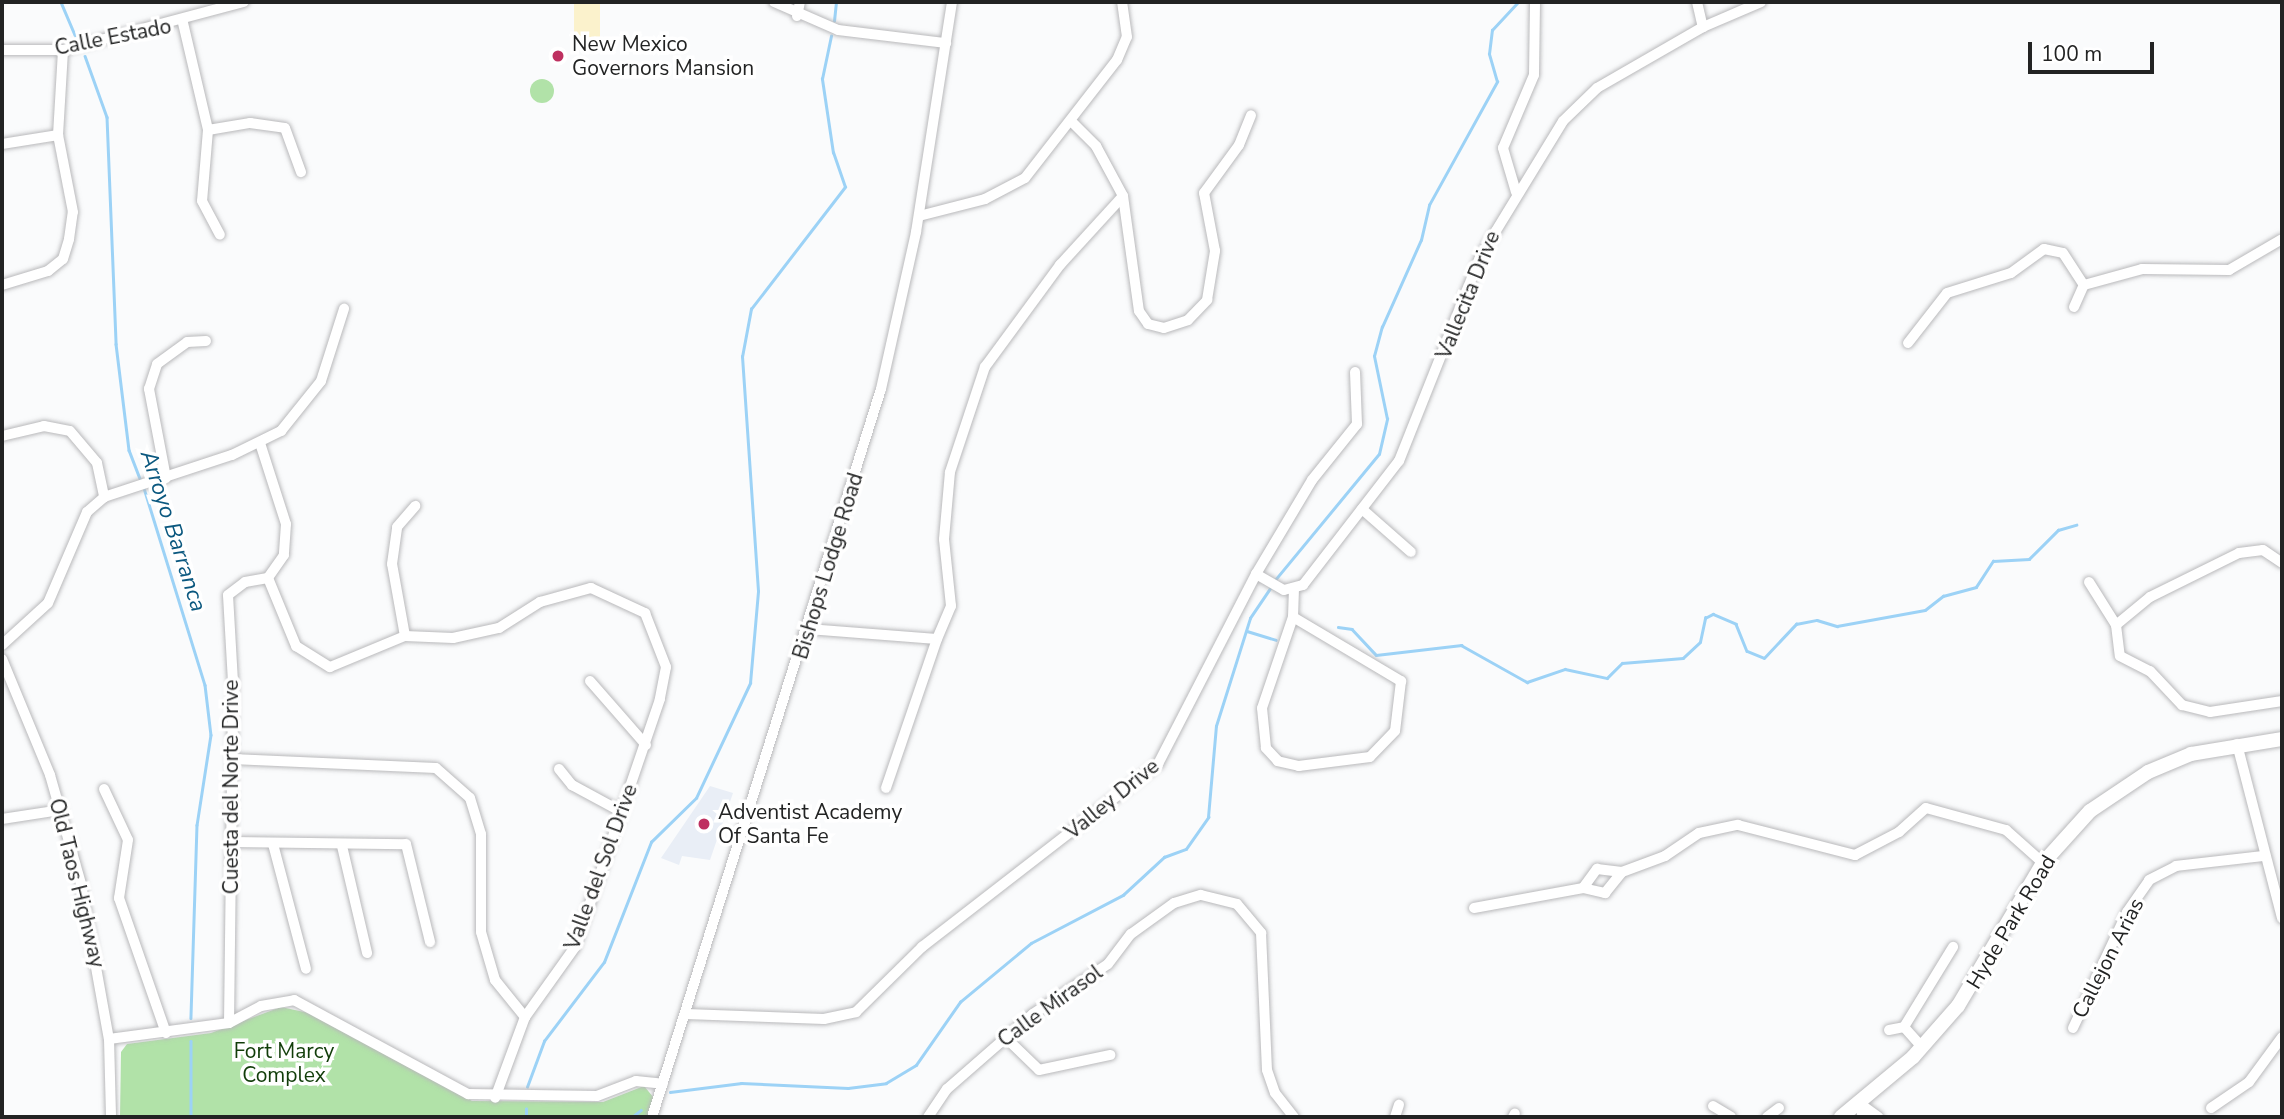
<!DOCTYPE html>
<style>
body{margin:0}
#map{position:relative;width:2284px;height:1119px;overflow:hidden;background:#fafbfc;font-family:"Nunito Sans",sans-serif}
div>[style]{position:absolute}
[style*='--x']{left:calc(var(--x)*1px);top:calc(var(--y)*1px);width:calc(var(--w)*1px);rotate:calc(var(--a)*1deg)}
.built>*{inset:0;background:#e9eef6}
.green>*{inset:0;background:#b1e2a8}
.round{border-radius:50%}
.sand>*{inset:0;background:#fbf2cc;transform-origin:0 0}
.stream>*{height:2.5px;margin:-1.25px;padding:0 1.25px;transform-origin:1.25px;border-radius:1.25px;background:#9cd2f6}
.roads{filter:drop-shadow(0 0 2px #b9b9bb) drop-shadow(0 0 2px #b9b9bb)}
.minor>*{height:10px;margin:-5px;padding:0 5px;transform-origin:5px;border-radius:5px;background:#fff}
.major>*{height:14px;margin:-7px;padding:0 7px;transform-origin:7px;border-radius:7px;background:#fff}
.dots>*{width:19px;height:19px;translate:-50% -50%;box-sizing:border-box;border:4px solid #fff;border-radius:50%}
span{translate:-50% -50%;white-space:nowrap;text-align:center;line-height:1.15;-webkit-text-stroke:7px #fff;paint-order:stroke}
.street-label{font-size:21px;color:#222323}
.poi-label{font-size:21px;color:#222323}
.left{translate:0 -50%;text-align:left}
.park-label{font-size:21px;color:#113d09}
.water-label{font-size:23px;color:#0b587f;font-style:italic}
.frame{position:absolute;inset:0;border:4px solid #222323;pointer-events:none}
.scale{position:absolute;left:2028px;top:42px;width:126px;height:32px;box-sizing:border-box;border:4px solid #222323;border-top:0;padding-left:9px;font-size:21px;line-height:24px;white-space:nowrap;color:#222323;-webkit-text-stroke:5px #fff;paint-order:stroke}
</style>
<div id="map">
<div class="built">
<i style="clip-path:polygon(710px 786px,733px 793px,710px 860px,682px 856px,679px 865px,661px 858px)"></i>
</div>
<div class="green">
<i class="round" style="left:530px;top:79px;width:24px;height:24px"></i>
<i style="clip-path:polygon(281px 1007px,318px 1015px,472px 1101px,603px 1102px,644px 1086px,654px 1098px,648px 1117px,120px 1117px,121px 1052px,127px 1044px,211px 1033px)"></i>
</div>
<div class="sand">
<i style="left:574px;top:2px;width:26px;height:35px"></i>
</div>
<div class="stream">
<i style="--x:61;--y:2;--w:38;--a:67"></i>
<i style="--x:834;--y:21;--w:19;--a:-84"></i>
<i style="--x:85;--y:56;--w:65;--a:70.2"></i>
<i style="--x:107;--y:117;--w:227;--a:87.7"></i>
<i style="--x:116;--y:344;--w:107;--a:83"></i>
<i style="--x:129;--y:450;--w:34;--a:69"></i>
<i style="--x:144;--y:488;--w:206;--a:72.8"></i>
<i style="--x:205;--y:685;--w:50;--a:83.2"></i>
<i style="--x:211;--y:735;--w:91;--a:98.8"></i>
<i style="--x:197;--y:825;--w:193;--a:91.8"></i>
<i style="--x:1275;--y:580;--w:163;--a:-50.5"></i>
<i style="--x:1379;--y:454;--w:36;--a:-77"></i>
<i style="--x:1387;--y:419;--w:64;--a:-101.7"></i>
<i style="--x:1374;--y:356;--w:30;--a:-75"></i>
<i style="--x:1382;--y:327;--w:95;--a:-65.9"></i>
<i style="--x:1421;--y:240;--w:36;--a:-77"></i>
<i style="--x:1429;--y:205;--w:141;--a:-61.1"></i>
<i style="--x:1497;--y:82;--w:29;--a:-106"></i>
<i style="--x:1489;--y:54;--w:24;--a:-83"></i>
<i style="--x:1492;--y:30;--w:38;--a:-47"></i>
<i style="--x:1338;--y:627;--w:14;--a:8"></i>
<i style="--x:1352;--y:629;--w:35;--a:47"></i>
<i style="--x:1376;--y:655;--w:86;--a:-6.7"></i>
<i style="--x:1461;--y:645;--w:76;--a:29.3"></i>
<i style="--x:1527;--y:682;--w:40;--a:-18.9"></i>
<i style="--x:1565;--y:669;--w:43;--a:12.1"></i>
<i style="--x:1607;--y:678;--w:21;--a:-45"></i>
<i style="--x:1622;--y:663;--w:61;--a:-4.7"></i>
<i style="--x:1683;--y:658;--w:23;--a:-43"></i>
<i style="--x:1700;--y:642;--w:25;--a:-78"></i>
<i style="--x:1705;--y:618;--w:9;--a:-27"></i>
<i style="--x:1713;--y:614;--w:25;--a:23"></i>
<i style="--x:1736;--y:624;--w:29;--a:68"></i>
<i style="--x:1747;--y:651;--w:18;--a:22"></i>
<i style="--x:1764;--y:658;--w:47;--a:-46.7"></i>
<i style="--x:1796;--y:624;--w:21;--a:-11"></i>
<i style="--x:1817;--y:620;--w:21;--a:17"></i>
<i style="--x:1837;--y:626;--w:89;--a:-10.3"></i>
<i style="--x:1925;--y:610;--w:23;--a:-38"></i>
<i style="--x:1943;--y:596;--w:34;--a:-15"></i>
<i style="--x:1976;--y:587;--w:31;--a:-57"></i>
<i style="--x:1993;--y:561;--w:36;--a:-3"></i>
<i style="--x:2029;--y:559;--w:41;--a:-45"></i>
<i style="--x:2058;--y:530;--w:19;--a:-16"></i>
<i style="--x:1247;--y:631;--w:30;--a:17"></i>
<i style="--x:191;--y:1041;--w:76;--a:90"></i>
<i style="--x:527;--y:1087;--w:49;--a:-69.7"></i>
<i style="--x:544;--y:1041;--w:99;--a:-52.8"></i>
<i style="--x:604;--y:962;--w:129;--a:-68.6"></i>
<i style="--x:651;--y:842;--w:63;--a:-44.4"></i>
<i style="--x:696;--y:798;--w:127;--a:-64.8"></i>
<i style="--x:750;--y:683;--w:92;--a:-85"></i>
<i style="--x:758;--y:591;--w:235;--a:-93.9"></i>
<i style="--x:742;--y:357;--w:49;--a:-79.4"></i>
<i style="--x:751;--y:309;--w:154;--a:-52.4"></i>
<i style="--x:845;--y:187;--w:36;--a:-109"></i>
<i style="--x:833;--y:153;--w:75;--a:-98.5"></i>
<i style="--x:822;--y:79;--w:44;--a:-78.2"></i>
<i style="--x:670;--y:1092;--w:72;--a:-7.2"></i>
<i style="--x:741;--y:1083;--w:107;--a:2.7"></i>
<i style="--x:848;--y:1088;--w:38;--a:-7"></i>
<i style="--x:886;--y:1083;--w:35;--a:-31"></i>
<i style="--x:916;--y:1065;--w:77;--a:-55.1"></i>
<i style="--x:960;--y:1002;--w:92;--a:-39.7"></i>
<i style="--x:1031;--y:943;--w:104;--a:-27.6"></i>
<i style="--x:1123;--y:895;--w:56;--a:-42.8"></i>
<i style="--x:1164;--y:857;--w:23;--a:-20"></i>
<i style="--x:1186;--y:849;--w:39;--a:-55"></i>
<i style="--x:1208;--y:817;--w:91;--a:-85"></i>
<i style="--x:1216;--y:726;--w:113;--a:-72.5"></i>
<i style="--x:1250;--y:618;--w:40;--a:-56"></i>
<i style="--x:526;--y:1117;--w:8;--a:-90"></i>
<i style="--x:632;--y:1117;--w:11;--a:-38"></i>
</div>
<div class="roads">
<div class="minor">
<i style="--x:774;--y:2;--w:70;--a:23.6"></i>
<i style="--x:838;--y:30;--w:109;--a:6.9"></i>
<i style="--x:1697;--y:2;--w:26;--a:77"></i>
<i style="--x:797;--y:16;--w:14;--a:-78"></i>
<i style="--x:183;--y:23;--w:110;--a:76.8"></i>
<i style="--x:208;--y:130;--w:71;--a:94.8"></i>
<i style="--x:202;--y:201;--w:38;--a:62"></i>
<i style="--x:2;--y:50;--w:61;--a:0"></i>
<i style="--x:63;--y:50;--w:187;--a:-14.9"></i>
<i style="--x:1073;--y:123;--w:33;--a:45"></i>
<i style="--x:1096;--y:146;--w:57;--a:61.6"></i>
<i style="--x:1123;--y:196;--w:116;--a:82.1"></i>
<i style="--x:1139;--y:311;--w:16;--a:55"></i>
<i style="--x:1148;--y:324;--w:16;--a:14"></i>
<i style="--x:1164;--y:328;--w:25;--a:-18"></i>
<i style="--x:1188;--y:320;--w:28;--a:-46"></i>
<i style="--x:1207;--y:300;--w:50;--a:-80.7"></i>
<i style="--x:1215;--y:251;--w:59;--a:-100.7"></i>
<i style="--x:1204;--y:193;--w:59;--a:-53.9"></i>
<i style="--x:1239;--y:145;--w:32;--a:-68"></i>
<i style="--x:208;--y:130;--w:43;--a:-9.5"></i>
<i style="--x:250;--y:123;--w:35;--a:8"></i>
<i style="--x:285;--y:128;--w:47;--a:70"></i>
<i style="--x:2;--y:144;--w:57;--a:-9.1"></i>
<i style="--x:1516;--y:192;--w:46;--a:-106.5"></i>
<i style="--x:1503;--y:148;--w:79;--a:-67"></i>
<i style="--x:1534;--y:75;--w:73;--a:-89.2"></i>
<i style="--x:919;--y:216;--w:68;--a:-14.4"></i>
<i style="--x:985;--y:199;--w:45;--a:-27.7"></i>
<i style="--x:1025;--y:178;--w:150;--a:-52.1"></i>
<i style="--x:1117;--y:60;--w:25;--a:-67"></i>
<i style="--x:1127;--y:37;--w:35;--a:-98"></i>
<i style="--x:2;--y:285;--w:48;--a:-16.9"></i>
<i style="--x:48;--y:271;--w:19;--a:-39"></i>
<i style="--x:63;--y:259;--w:21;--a:-73"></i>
<i style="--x:69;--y:239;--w:27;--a:-82"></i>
<i style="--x:73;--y:212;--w:78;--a:-101"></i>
<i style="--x:58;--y:135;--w:85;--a:-86.6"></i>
<i style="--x:2074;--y:307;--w:24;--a:-66"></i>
<i style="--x:1908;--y:343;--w:63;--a:-52"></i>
<i style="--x:1947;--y:293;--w:67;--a:-17.4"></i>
<i style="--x:2011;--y:273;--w:41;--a:-36"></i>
<i style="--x:2044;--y:249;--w:19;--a:12"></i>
<i style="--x:2063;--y:253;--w:38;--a:57"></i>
<i style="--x:2084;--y:285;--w:60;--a:-15.4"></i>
<i style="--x:2142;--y:269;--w:87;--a:0.7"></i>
<i style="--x:2229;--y:270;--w:61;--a:-30.3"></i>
<i style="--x:2;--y:436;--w:43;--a:-13.4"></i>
<i style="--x:44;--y:426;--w:26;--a:11"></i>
<i style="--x:70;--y:431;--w:42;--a:49.8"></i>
<i style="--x:97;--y:463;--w:35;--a:78"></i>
<i style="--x:260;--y:443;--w:85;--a:72.2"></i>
<i style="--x:286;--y:524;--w:31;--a:94"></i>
<i style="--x:284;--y:555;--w:28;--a:125"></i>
<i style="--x:166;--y:478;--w:91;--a:-100.8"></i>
<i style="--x:149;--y:389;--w:26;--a:-72"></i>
<i style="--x:157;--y:364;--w:37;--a:-36"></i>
<i style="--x:187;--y:342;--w:19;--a:-3"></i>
<i style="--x:1362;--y:509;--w:65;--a:41.3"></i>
<i style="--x:1256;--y:574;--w:32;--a:30"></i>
<i style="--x:1284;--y:590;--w:20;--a:-15"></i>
<i style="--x:1303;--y:585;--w:157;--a:-52.3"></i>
<i style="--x:1399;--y:461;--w:219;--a:-68.3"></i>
<i style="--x:1480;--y:257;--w:159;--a:-58.6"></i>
<i style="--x:1563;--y:121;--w:47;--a:-44.1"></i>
<i style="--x:1597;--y:88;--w:122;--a:-29.9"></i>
<i style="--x:1703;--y:27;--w:63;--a:-23.3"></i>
<i style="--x:268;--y:578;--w:74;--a:67.6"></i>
<i style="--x:296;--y:646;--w:40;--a:32"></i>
<i style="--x:330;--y:667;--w:81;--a:-22.5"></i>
<i style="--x:405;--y:636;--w:48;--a:2.4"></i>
<i style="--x:453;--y:638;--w:47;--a:-12.3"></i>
<i style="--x:499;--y:628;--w:49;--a:-32.4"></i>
<i style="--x:540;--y:602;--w:53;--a:-15.4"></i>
<i style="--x:591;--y:588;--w:60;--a:24.8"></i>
<i style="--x:645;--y:613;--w:58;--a:68.7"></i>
<i style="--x:666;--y:667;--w:33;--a:101"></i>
<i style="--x:660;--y:699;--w:262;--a:108.9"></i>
<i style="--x:575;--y:947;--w:86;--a:125.5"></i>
<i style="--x:525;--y:1017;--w:86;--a:110.3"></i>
<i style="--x:2089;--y:582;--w:51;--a:57.9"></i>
<i style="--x:2116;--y:625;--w:31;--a:83"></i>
<i style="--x:2120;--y:656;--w:34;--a:27"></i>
<i style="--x:2150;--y:671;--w:47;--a:46.7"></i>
<i style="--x:2182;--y:705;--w:29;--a:14"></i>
<i style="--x:2210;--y:712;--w:73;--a:-8.7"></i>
<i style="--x:1293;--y:617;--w:126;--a:30.7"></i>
<i style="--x:1401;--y:681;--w:50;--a:96.8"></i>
<i style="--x:1395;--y:731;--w:36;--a:134"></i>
<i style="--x:1370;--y:757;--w:72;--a:172.8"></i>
<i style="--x:1299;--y:766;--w:22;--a:-167"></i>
<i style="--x:1278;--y:761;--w:18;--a:-133"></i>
<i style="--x:1266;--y:748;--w:40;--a:-95.7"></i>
<i style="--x:1262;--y:708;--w:96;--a:-71.2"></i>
<i style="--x:1293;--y:617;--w:26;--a:-88"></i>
<i style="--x:2116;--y:625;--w:44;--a:-39.5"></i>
<i style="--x:2150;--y:597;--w:99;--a:-26.3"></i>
<i style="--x:2239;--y:553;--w:24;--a:-7"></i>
<i style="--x:2263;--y:550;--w:23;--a:34"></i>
<i style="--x:808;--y:629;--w:129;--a:4.4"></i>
<i style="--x:937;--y:639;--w:36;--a:-67"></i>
<i style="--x:951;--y:606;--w:67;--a:-96"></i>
<i style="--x:944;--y:539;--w:67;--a:-84.9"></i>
<i style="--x:950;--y:472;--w:111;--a:-71.6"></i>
<i style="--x:985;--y:367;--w:127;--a:-53.7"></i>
<i style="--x:1060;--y:265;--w:93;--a:-47.6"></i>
<i style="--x:405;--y:636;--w:73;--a:-100.2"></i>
<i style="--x:392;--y:564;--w:37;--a:-82"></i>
<i style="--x:397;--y:527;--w:28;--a:-49"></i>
<i style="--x:2;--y:645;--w:62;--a:-42.4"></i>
<i style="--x:48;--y:603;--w:99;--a:-66.8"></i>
<i style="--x:87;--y:512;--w:23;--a:-41"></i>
<i style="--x:104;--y:497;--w:135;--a:-18.2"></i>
<i style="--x:232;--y:455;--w:55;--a:-26.1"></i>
<i style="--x:281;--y:431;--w:64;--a:-51.3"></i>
<i style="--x:321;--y:381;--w:76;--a:-72.3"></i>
<i style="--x:2;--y:659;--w:126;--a:67.5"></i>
<i style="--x:50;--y:775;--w:113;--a:74.1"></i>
<i style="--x:81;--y:884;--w:158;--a:79.8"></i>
<i style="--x:109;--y:1039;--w:78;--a:88.5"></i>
<i style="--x:590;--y:681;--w:85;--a:48.8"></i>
<i style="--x:2237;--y:744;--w:180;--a:75.5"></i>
<i style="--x:232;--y:759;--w:204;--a:2.5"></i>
<i style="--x:436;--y:768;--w:45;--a:41.4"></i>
<i style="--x:470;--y:798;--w:38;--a:73"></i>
<i style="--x:481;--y:834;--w:98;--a:90"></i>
<i style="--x:481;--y:932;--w:50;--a:73.7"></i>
<i style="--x:495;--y:980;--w:48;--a:51"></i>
<i style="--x:559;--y:769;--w:21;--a:51"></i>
<i style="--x:572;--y:785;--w:57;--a:28.4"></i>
<i style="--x:886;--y:788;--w:157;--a:-71.1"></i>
<i style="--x:104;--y:789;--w:56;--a:64.8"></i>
<i style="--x:128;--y:840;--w:59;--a:98.8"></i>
<i style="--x:119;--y:898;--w:143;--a:70.8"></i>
<i style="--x:2;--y:819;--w:60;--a:-8.7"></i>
<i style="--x:232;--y:842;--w:174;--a:0.7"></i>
<i style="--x:406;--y:844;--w:101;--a:76.2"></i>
<i style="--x:273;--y:844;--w:129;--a:75.2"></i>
<i style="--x:342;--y:846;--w:110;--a:76.8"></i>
<i style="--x:1583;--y:888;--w:24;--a:-54"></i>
<i style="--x:1597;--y:869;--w:25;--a:7"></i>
<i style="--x:1622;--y:872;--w:46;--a:-20.4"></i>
<i style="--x:1665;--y:856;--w:41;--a:-34.1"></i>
<i style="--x:1699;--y:833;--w:40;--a:-12"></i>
<i style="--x:1738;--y:825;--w:121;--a:14.4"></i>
<i style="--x:1855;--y:855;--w:50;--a:-27.6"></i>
<i style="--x:1899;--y:832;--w:36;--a:-42"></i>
<i style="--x:1926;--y:808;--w:83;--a:15.4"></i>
<i style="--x:2006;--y:830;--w:50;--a:41.7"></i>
<i style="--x:1474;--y:908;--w:111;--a:-10.4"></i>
<i style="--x:1583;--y:888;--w:23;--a:13"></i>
<i style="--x:1605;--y:893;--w:27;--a:-51"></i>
<i style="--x:686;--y:1014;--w:138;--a:2.1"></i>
<i style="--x:824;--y:1019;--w:33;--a:-12"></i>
<i style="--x:856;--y:1012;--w:93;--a:-44.6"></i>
<i style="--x:922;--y:947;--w:299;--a:-37.8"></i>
<i style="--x:1158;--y:764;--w:214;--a:-62.7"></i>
<i style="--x:1256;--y:574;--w:109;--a:-59.2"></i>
<i style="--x:1312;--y:480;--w:72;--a:-51.2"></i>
<i style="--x:1357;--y:424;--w:52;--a:-92.2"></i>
<i style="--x:229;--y:1023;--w:341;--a:-89.3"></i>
<i style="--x:233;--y:682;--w:87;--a:-93.3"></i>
<i style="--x:228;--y:595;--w:21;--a:-37"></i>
<i style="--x:245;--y:582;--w:23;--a:-10"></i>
<i style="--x:1904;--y:1027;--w:27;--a:48"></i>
<i style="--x:2073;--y:1028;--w:128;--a:-65"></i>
<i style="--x:2127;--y:912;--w:39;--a:-55"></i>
<i style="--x:2149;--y:880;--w:30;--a:-27"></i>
<i style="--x:2176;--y:866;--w:87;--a:-6.6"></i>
<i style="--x:1889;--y:1030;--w:15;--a:-11"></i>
<i style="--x:1904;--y:1027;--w:94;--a:-58.5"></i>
<i style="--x:1005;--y:1037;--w:47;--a:44.1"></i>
<i style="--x:1039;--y:1070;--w:73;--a:-11.9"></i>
<i style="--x:109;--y:1039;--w:121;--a:-7.6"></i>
<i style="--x:229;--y:1023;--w:36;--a:-28"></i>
<i style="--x:261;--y:1006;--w:34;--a:-10"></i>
<i style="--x:294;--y:1000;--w:198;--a:28.4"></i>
<i style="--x:468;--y:1094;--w:129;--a:0.9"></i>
<i style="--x:597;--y:1096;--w:42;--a:-21"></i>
<i style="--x:636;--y:1081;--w:27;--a:6"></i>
<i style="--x:1859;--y:1103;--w:24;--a:36"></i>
<i style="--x:1859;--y:1103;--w:15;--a:74"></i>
<i style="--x:1713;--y:1106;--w:21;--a:31"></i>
<i style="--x:2211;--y:1108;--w:46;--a:-34.4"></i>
<i style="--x:2249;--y:1082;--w:56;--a:-53.7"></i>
<i style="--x:652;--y:1117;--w:763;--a:-72.54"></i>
<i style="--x:881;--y:389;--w:161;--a:-77.4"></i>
<i style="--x:916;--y:232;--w:233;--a:-81.1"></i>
<i style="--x:928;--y:1117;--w:34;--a:-56"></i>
<i style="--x:947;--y:1089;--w:114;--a:-41.1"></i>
<i style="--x:1033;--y:1014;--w:90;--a:-33.7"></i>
<i style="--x:1108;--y:964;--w:38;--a:-53"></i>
<i style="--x:1131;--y:934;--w:53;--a:-35.8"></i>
<i style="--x:1174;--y:903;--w:28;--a:-17"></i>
<i style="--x:1201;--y:895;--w:37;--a:14"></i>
<i style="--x:1237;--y:904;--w:38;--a:50"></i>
<i style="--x:1261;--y:933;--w:137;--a:87.5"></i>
<i style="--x:1267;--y:1070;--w:24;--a:71"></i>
<i style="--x:1275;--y:1093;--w:31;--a:52"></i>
<i style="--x:1395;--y:1117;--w:13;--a:-72"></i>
<i style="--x:1513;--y:1117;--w:4;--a:-63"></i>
<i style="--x:1767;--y:1117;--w:15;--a:-37"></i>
</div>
<div class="major">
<i style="--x:1841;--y:1117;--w:94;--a:-39.8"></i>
<i style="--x:1913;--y:1057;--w:68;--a:-48.6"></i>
<i style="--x:1958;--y:1006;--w:166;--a:-59.3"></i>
<i style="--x:2043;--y:863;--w:70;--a:-47.9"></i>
<i style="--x:2090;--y:811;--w:70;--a:-33.9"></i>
<i style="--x:2148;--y:772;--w:47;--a:-22.7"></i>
<i style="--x:2191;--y:754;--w:92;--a:-9.4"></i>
</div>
</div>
<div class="dots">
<i style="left:558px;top:56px;background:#be3060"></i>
<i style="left:704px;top:824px;background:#be3060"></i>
</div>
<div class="street-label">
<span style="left:113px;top:37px;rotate:-11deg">Calle Estado</span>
<span style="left:1468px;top:295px;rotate:-68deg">Vallecita Drive</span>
<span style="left:828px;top:566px;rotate:-73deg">Bishops Lodge Road</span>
<span style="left:231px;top:787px;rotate:-90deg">Cuesta del Norte Drive</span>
<span style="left:1112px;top:799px;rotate:-39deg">Valley Drive</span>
<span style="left:601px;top:867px;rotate:-70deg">Valle del Sol Drive</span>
<span style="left:77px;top:883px;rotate:76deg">Old Taos Highway</span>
<span style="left:2011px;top:922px;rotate:-59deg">Hyde Park Road</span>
<span style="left:2108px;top:958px;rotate:-63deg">Callejon Arias</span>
<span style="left:1050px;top:1006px;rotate:-36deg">Calle Mirasol</span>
</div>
<div class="poi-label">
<span class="left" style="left:572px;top:56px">New Mexico<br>Governors Mansion</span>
<span class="left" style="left:718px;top:824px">Adventist Academy<br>Of Santa Fe</span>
</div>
<div class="park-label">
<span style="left:284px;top:1063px">Fort Marcy<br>Complex</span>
</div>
<div class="water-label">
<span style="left:173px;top:531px;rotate:72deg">Arroyo Barranca</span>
</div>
<div class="frame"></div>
<div class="scale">100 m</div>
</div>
